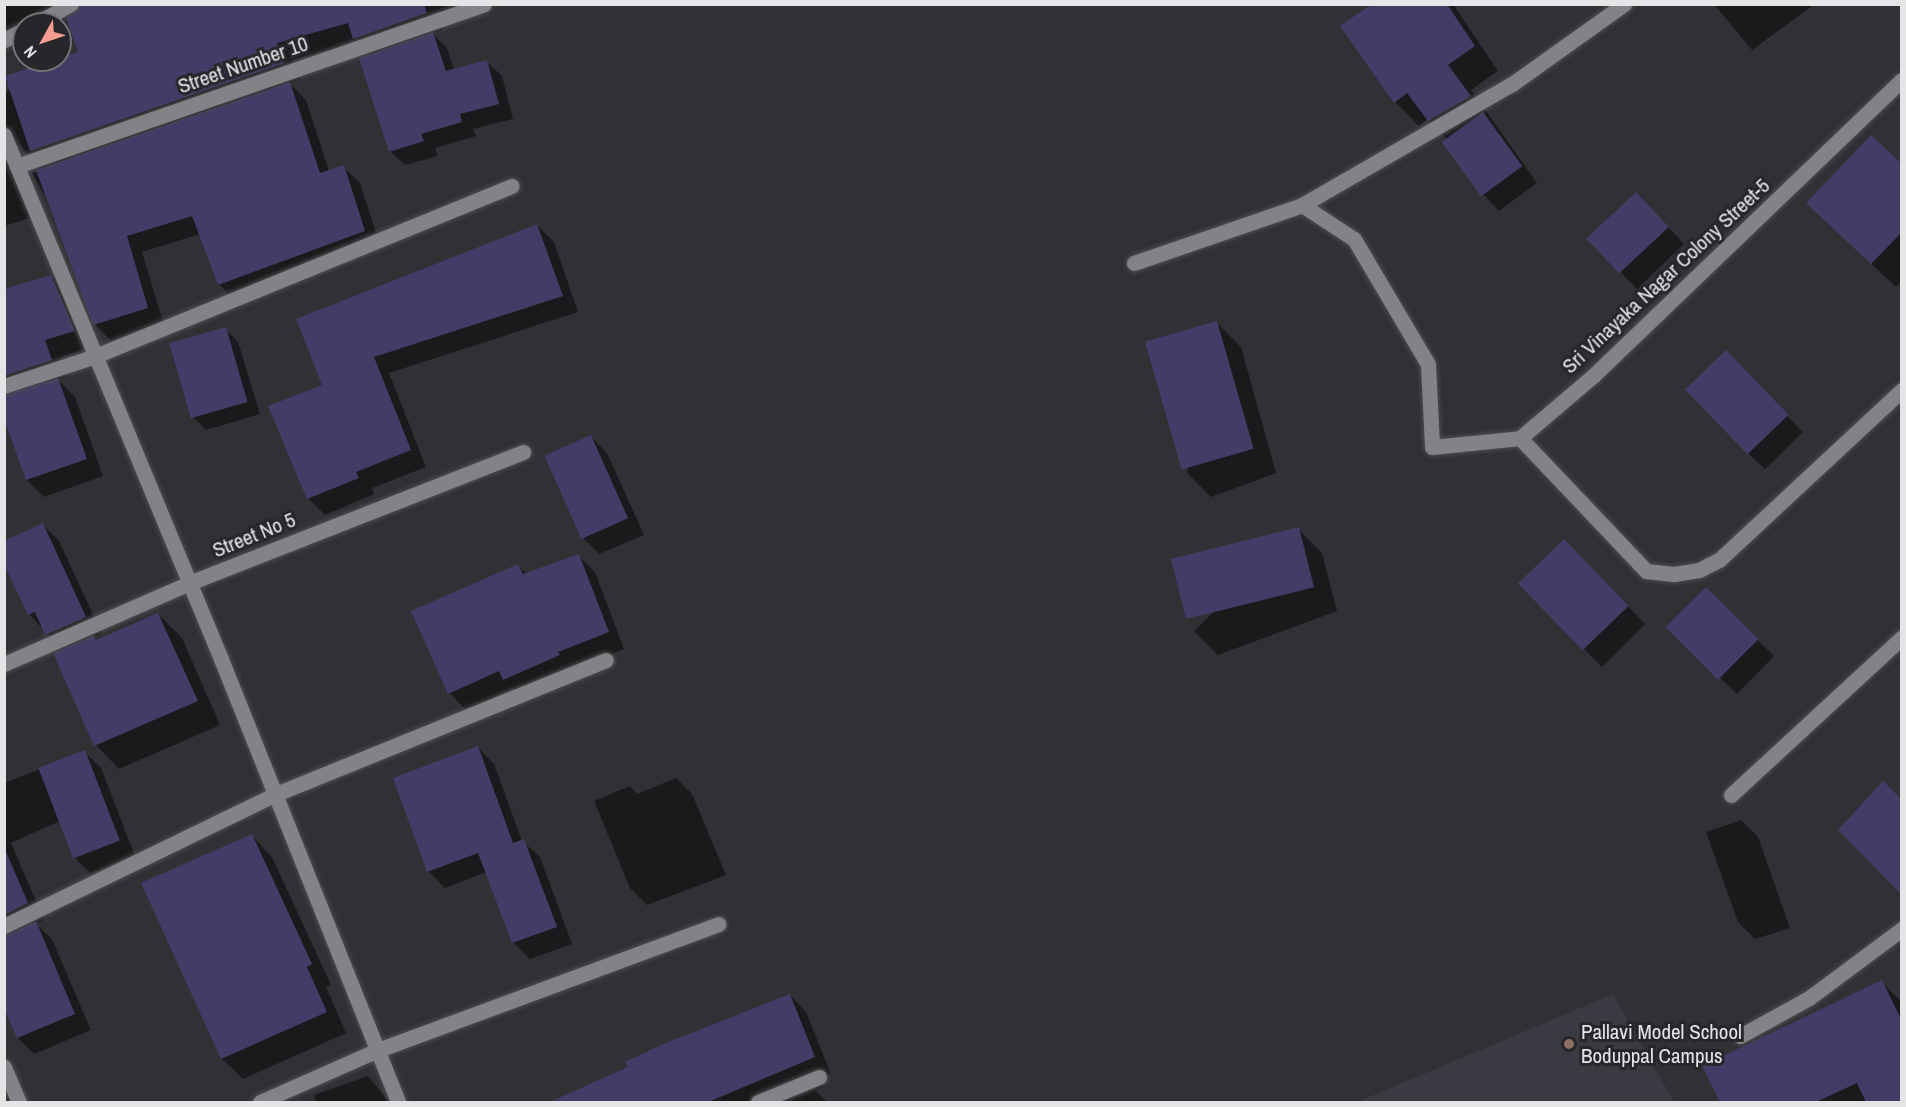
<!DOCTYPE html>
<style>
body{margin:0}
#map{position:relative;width:1906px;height:1107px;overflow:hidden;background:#313135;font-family:"Archivo Narrow",sans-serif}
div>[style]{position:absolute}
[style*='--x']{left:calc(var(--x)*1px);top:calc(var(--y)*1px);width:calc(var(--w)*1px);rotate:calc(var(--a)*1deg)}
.built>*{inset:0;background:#3a3a43}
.shadow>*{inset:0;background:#0007}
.building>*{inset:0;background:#423d67;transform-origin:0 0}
.roads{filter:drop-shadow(0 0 2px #4e4e51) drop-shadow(0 0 2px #4e4e51)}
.minor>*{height:15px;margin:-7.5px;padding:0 7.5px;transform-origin:7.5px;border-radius:7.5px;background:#828287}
.dots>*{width:16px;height:16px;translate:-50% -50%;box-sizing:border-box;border:3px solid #27272b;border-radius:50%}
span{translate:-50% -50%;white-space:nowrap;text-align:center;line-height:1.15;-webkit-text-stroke:6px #27272b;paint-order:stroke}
.street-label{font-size:21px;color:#e5e5e7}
.poi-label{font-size:21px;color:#e5e5e7}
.left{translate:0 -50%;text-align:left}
.frame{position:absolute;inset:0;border:6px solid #e5e5e7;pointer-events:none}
.north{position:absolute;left:12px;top:12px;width:60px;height:60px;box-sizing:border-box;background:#27272b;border:2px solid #737376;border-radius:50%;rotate:230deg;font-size:16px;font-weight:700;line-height:24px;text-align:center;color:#e5e5e7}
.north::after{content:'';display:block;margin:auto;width:21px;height:27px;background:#f59c91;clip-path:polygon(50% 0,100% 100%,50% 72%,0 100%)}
</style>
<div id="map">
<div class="built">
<i style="clip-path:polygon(1613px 994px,1674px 1102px,1357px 1102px,1379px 1093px)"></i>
</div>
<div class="shadow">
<i style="clip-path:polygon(4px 4px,69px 4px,4px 48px)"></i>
<i style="clip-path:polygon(118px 4px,479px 4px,440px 20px,443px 30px,433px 34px,447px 48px,454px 70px,487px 62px,502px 76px,513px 119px,473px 129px,476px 136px,435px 148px,438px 156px,405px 165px,390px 151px,371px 55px,358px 42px,293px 60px,300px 80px,290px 84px,306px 100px,329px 171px,343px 167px,360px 183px,381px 248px,235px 300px,219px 284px,200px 234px,142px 252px,164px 325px,111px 341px,95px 324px,46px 198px,32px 173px,40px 170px,19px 143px,11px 157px,36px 216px,4px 226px,4px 93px,11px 90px,4px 78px,80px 53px)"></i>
<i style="clip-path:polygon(1375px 4px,1453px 4px,1498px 71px,1471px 90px,1537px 183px,1499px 211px,1483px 194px,1444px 136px,1428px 119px,1419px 126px,1395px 102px)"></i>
<i style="clip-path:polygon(1714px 4px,1815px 4px,1752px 50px)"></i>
<i style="clip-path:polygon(1902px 166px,1902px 281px,1896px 287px,1832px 227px)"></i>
<i style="clip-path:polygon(1652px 210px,1684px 244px,1637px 289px,1589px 239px)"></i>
<i style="clip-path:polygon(537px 225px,554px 242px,578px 312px,389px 373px,426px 467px,372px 488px,374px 494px,325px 515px,308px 498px,324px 385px)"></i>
<i style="clip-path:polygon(51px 276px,68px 294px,90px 348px,61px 357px,68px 377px,58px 380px,75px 397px,103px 476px,44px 497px,27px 480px,4px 415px,4px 289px)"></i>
<i style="clip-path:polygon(1217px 323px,1241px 347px,1276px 473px,1211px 497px,1187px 473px)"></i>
<i style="clip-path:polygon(225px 329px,238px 342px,260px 414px,206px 430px,193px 417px)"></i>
<i style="clip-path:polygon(1742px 369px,1803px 432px,1765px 469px,1748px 453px)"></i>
<i style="clip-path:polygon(591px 437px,607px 453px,644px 535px,599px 554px,583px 538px)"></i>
<i style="clip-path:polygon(43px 525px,59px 541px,102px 634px,94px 637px,98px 641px,158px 614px,182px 638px,220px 725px,119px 769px,96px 745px,55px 654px,63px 651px,29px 614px)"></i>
<i style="clip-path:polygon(1298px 529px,1322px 553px,1337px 611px,1218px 655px,1194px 631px)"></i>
<i style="clip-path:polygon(578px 555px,595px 572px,624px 649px,574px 668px,521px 696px,513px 688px,466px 710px,450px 693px,413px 612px,518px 566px,527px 574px)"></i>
<i style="clip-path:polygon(1580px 557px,1645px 624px,1602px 667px,1520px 583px)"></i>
<i style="clip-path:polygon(1706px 590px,1774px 656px,1737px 694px,1685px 644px)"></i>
<i style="clip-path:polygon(477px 747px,494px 764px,522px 841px,540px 857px,572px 944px,530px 959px,513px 942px,487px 872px,445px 888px,428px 871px)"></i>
<i style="clip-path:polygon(84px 752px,101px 768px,135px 856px,90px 873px,74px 857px,60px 821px,11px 843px,44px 920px,36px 924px,52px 939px,91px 1030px,34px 1054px,18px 1038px,4px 1002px,4px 783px)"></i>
<i style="clip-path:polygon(676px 778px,692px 794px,726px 875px,647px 905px,630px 888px,594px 801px,630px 786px,637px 794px)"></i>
<i style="clip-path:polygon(1741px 820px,1758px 837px,1790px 928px,1755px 939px,1738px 922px,1706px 832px)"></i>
<i style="clip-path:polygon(252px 836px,272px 857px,331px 985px,326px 987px,346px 1033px,243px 1079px,222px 1059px,143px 884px)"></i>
<i style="clip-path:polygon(1881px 982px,1902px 1002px,1902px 1102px,1721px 1102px,1704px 1067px)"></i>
<i style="clip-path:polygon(790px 995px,806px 1012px,831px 1074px,821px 1078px,824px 1087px,816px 1091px,827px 1102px,588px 1102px,582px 1090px)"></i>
<i style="clip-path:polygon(368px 1076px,389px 1102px,316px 1102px,314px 1095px)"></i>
</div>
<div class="building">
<i style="clip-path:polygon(81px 4px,424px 4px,427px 13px,353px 39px,348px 23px,277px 43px,284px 63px,30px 151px,5px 76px,78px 52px,66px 18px)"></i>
<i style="clip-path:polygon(1372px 4px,1447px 4px,1475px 46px,1448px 65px,1471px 96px,1428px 121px,1407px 93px,1394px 103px,1340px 26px)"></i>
<i style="clip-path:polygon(433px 32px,446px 71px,487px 60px,499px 104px,460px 114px,462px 122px,421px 134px,424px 141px,389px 152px,359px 58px)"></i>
<i style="clip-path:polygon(290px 82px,320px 173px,344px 165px,365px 231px,218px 285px,192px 216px,127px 236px,148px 308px,93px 325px,36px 170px)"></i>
<i style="left:1483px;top:112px;width:67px;height:51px;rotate:54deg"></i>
<i style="clip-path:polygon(1871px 135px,1902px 164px,1902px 232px,1871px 264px,1806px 203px)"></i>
<i style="left:1636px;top:192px;width:48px;height:68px;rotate:47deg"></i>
<i style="clip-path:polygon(537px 224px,563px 296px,374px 357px,411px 450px,356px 472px,359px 478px,307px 499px,268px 406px,322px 385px,296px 319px)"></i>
<i style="clip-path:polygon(51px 275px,75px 331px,45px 340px,52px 360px,4px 376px,4px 289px)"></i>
<i style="left:1217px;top:321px;width:133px;height:75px;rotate:74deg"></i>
<i style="left:226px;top:327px;width:78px;height:59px;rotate:74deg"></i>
<i style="left:1726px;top:350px;width:90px;height:57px;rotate:46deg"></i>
<i style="clip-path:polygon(58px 378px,87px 459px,26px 480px,4px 419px,4px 395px)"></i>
<i style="left:591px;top:435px;width:91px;height:51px;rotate:66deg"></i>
<i style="clip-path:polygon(43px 523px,86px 617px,45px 635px,35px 612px,28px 615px,4px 564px,4px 541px)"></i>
<i style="left:1299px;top:527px;width:62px;height:132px;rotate:76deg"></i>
<i style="left:1564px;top:539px;width:93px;height:64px;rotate:46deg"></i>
<i style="clip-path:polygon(579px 554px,609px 632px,558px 652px,560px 655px,503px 680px,499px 671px,448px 694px,411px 611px,518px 564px,523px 574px)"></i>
<i style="left:1706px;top:587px;width:74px;height:57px;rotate:45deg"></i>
<i style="clip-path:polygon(158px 613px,198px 701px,94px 746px,53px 653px,94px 635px,96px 640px)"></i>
<i style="clip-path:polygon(478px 746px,513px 843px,524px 839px,557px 927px,512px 943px,478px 853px,427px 872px,393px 778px)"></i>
<i style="left:85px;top:750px;width:97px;height:50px;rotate:69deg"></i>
<i style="clip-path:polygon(1883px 781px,1902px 800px,1902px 895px,1838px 830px)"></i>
<i style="clip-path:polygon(252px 834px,312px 964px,307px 967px,327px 1012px,221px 1059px,141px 883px)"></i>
<i style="clip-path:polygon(4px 847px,28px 903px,4px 915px)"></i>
<i style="clip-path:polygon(36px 921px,75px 1014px,17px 1038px,4px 1008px,4px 936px)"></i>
<i style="clip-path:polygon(1882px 980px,1902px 1021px,1902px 1102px,1866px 1102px,1857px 1083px,1816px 1102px,1720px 1102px,1702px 1066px)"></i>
<i style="clip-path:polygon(790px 994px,815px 1057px,708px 1102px,550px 1102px,628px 1067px,625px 1062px,661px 1045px)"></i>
</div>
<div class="roads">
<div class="minor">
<i style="--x:35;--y:24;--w:41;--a:-29.1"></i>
<i style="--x:4;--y:40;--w:22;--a:-27"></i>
<i style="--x:4;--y:135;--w:567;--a:67.5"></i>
<i style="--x:221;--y:659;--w:477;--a:68.2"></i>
<i style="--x:17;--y:166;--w:494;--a:-19.1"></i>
<i style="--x:1302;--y:205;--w:62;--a:33.2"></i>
<i style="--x:1354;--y:239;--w:145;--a:59.4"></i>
<i style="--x:1428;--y:364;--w:83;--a:87.2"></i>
<i style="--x:1432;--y:447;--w:88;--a:-5.8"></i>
<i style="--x:1520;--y:438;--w:97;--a:-40.4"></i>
<i style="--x:1594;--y:375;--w:426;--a:-43.8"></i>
<i style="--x:1134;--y:263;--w:178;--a:-19"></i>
<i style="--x:1302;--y:205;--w:242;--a:-30"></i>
<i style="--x:1512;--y:84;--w:138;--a:-35.5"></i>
<i style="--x:4;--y:386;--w:96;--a:-18.2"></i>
<i style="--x:95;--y:356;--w:450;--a:-22.2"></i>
<i style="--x:1520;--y:438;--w:183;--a:46.5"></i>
<i style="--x:1646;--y:571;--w:28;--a:6"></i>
<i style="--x:1674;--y:574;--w:25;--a:-9"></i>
<i style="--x:1699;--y:570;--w:22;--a:-27"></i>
<i style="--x:1719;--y:560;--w:250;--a:-42.9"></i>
<i style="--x:4;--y:664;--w:202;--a:-23.6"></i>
<i style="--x:189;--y:583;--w:359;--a:-21.4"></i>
<i style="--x:1731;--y:795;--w:233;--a:-42.7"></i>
<i style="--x:4;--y:926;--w:302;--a:-25.9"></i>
<i style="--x:276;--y:794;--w:356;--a:-22.1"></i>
<i style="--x:1740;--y:1036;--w:79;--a:-28.8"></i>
<i style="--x:1809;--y:998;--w:116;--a:-36.6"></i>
<i style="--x:4;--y:1067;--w:38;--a:67"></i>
<i style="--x:260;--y:1102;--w:129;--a:-23.8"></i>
<i style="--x:378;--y:1050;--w:363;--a:-20.3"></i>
<i style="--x:758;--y:1102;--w:66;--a:-22.3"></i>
</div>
</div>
<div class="dots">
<i style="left:1569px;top:1044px;background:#8d6e63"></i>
</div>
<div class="street-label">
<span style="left:243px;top:65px;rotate:-19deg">Street Number 10</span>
<span style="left:1666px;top:276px;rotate:-43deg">Sri Vinayaka Nagar Colony Street-5</span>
<span style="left:254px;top:535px;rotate:-22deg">Street No 5</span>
</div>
<div class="poi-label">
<span class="left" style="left:1581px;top:1044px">Pallavi Model School<br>Boduppal Campus</span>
</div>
<div class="frame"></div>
<div class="north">N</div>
</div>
